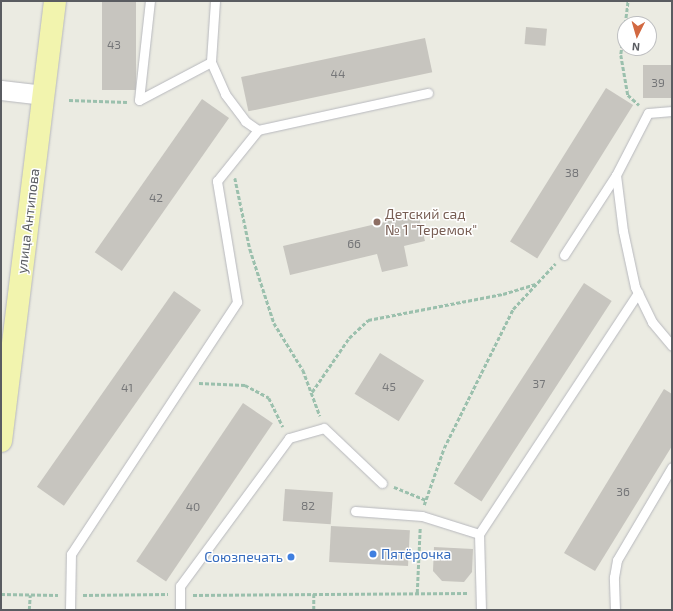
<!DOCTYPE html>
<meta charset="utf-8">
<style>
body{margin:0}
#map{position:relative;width:673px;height:611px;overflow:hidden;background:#ebebe2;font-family:"Exo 2",sans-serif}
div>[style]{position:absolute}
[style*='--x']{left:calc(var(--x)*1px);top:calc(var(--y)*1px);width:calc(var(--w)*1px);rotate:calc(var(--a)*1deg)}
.building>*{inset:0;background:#c7c5bf;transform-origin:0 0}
.path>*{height:2.5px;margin-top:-1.25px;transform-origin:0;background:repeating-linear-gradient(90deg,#9bc0ad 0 4px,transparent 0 6px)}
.roads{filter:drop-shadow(0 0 1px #b7b8bd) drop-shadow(0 0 1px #b7b8bd)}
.lane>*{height:9px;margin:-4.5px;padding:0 4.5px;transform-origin:4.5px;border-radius:4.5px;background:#fff}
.street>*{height:19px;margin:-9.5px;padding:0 9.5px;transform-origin:9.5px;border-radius:9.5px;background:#fff}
.primary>*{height:22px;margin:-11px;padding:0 11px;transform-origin:11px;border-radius:11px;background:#f2f4ae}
.dots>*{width:11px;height:11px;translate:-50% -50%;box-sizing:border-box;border:2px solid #fff;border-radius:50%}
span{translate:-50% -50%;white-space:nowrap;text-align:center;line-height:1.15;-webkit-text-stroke:3px #fff;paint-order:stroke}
.number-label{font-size:12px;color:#757678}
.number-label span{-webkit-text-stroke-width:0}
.education-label{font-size:14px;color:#785e54}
.left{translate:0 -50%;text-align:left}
.street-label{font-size:14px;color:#5a5c61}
.shop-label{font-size:14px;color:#366cbe}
.right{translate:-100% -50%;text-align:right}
.frame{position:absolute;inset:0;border:2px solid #5a5c61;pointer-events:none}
.north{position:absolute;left:617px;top:16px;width:40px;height:40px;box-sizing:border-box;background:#fff;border:1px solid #bdbec0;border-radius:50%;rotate:185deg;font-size:11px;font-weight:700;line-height:16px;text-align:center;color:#5a5c61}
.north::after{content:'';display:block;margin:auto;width:14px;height:18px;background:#d26941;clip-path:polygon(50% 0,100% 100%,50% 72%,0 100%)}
</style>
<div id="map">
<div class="building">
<i style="left:102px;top:1px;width:34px;height:89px"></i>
<i style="left:526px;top:27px;width:21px;height:17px;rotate:5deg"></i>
<i style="left:425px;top:38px;width:35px;height:188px;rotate:78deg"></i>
<i style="left:672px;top:65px;width:33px;height:29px;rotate:90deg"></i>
<i style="left:606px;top:88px;width:32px;height:181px;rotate:32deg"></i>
<i style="left:202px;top:99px;width:33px;height:187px;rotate:35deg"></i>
<i style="clip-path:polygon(418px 214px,425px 241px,404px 246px,408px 266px,382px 272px,377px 254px,290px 275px,283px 246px)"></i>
<i style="left:584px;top:283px;width:33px;height:239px;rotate:33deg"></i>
<i style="left:174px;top:291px;width:33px;height:239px;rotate:35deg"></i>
<i style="left:380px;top:353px;width:52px;height:48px;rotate:32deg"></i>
<i style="clip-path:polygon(664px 389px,672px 394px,672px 446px,595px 571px,564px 553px)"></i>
<i style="left:243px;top:403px;width:36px;height:191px;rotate:34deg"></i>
<i style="left:285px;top:489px;width:48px;height:32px;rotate:4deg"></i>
<i style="left:331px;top:526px;width:79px;height:36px;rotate:3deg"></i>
<i style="clip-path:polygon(434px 547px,473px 549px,472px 572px,464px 582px,442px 581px,433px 571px)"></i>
</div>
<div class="path">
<i style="--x:669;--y:1;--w:3;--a:0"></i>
<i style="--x:625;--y:24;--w:23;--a:-83"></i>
<i style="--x:625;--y:26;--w:29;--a:98"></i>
<i style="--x:621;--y:55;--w:41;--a:80.1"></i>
<i style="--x:628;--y:95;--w:15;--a:42"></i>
<i style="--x:69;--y:100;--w:58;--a:2"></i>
<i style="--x:235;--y:178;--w:73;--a:78.1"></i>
<i style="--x:250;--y:249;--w:78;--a:72"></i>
<i style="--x:274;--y:323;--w:55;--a:58.3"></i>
<i style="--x:303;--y:370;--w:49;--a:69.7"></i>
<i style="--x:199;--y:383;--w:46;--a:2.5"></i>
<i style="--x:245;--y:385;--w:27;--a:28"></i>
<i style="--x:269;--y:398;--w:32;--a:64"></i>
<i style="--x:312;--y:392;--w:65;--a:-55.6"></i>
<i style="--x:349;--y:338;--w:26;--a:-43"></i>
<i style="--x:368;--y:320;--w:137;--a:-10.9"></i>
<i style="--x:503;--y:294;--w:34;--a:-17"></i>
<i style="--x:394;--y:487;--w:35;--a:22"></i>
<i style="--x:424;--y:505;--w:60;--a:-70.7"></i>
<i style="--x:444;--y:448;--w:155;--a:-63.6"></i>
<i style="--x:513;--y:309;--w:62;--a:-47"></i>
<i style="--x:417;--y:593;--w:66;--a:-87.4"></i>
<i style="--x:1;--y:594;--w:57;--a:1"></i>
<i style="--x:314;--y:594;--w:16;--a:90"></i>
<i style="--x:83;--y:595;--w:85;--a:-0.7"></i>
<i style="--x:193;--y:595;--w:275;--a:-0.4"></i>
<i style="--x:29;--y:610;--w:15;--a:-86"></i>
</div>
<div class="roads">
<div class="lane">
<i style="--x:215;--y:1;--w:61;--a:93.8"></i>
<i style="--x:211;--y:62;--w:35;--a:66"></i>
<i style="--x:225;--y:94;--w:34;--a:53"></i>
<i style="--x:245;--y:121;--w:16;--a:35"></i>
<i style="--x:139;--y:100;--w:100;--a:-83.7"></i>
<i style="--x:139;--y:100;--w:81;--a:-27.8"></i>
<i style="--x:672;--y:111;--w:24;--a:175"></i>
<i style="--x:648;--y:113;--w:70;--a:117.3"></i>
<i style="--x:616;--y:175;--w:56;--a:82.9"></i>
<i style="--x:623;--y:231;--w:57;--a:77.9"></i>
<i style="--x:635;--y:287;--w:39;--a:64"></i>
<i style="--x:652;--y:322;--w:31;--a:50"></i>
<i style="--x:564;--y:255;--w:95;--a:-57"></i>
<i style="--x:355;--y:511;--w:67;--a:4.3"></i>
<i style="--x:422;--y:516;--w:60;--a:17.5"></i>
<i style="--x:70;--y:610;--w:56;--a:-89"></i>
<i style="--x:71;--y:554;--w:302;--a:-56.6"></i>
<i style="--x:237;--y:302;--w:123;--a:-99.4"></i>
<i style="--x:217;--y:181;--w:65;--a:-51.2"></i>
<i style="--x:258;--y:130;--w:174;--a:-12.3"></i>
<i style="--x:180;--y:610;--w:24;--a:-90"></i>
<i style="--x:180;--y:586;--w:184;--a:-53.6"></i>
<i style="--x:289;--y:438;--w:36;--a:-16"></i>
<i style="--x:324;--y:428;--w:80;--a:43.5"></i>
<i style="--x:481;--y:610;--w:76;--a:-91.5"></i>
<i style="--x:479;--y:534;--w:289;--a:-56.6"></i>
<i style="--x:615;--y:610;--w:33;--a:-92"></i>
<i style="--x:614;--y:577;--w:17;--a:-80"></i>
<i style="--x:617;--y:560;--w:108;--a:-59.4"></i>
</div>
<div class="street">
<i style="--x:1;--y:90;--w:43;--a:6.6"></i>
</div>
<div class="primary">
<i style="--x:1;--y:441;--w:443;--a:-83"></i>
</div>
</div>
<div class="dots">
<i style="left:377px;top:222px;background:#8d6e63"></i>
<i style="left:373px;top:554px;background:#3f7fe0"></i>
<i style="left:291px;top:557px;background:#3f7fe0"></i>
</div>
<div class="number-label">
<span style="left:114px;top:45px">43</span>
<span style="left:338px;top:74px">44</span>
<span style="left:658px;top:83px">39</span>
<span style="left:572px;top:173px">38</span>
<span style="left:156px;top:198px">42</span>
<span style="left:354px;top:244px">66</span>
<span style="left:539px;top:384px">37</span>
<span style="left:389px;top:387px">45</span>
<span style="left:127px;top:388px">41</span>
<span style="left:623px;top:492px">36</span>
<span style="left:308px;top:506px">82</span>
<span style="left:193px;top:507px">40</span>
</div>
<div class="education-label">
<span class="left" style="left:385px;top:222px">Детский сад<br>№ 1 "Теремок"</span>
</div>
<div class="street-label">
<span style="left:28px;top:221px;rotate:-83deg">улица Антипова</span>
</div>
<div class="shop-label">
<span class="left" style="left:381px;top:554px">Пятёрочка</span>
<span class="right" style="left:283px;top:557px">Союзпечать</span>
</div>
<div class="frame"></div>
<div class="north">N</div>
</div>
